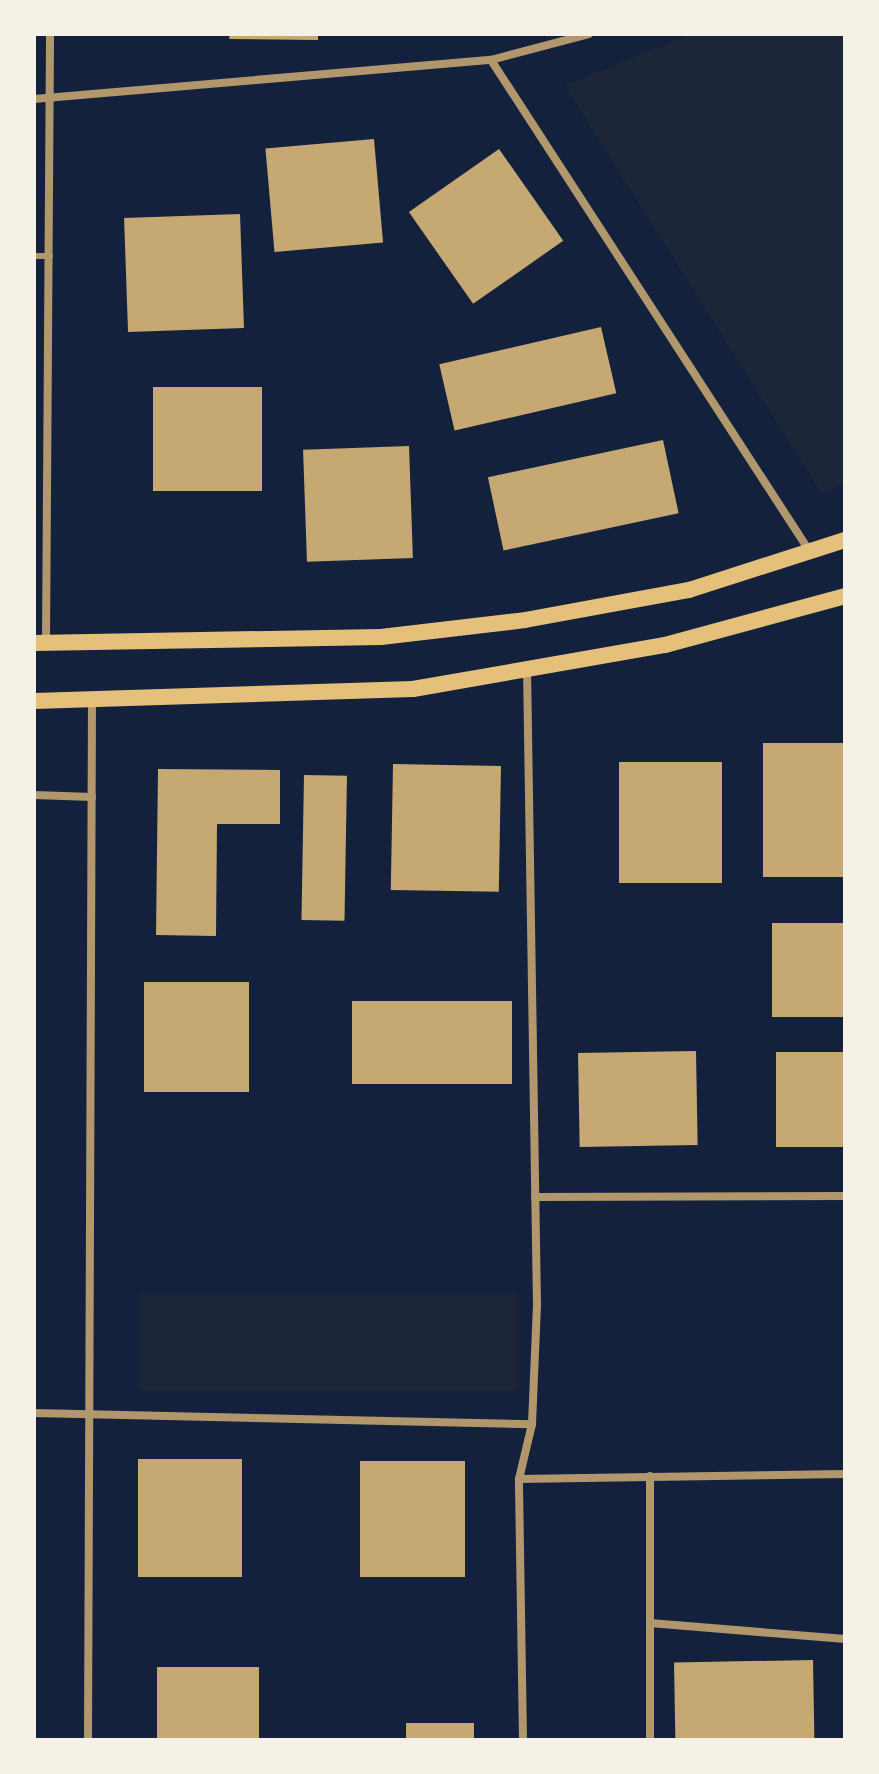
<!DOCTYPE html>
<style>
body{margin:0}
#map{position:relative;width:879px;height:1774px;overflow:hidden;background:#14213d;font-family:Inter,sans-serif}
div>[style]{position:absolute}
[style*='--x']{left:calc(var(--x)*1px);top:calc(var(--y)*1px);width:calc(var(--w)*1px);rotate:calc(var(--a)*1deg)}
.green>*{inset:0;background:#1d2539;transform-origin:0 0}
.building>*{inset:0;background:#c6a872;transform-origin:0 0}
.service>*{height:6px;margin:-3px;padding:0 3px;transform-origin:3px;border-radius:3px;background:#b1986c}
.minor>*{height:8px;margin:-4px;padding:0 4px;transform-origin:4px;border-radius:4px;background:#b1986c}
.secondary>*{height:16px;margin:-8px;padding:0 8px;transform-origin:8px;border-radius:8px;background:#e5c07b}
span{translate:-50% -50%;white-space:nowrap;text-align:center;line-height:1.15;-webkit-text-stroke:6px #f6f1e7;paint-order:stroke}
.frame{position:absolute;inset:0;border:36px solid #f6f1e7;pointer-events:none}
</style>
<div id="map">
<div class="green">
<i style="clip-path:polygon(690px 34px,845px 34px,845px 482px,822px 494px,565px 86px)"></i>
<i style="left:139px;top:1294px;width:378px;height:97px"></i>
</div>
<div class="building">
<i style="clip-path:polygon(230px 34px,318px 34px,318px 40px,229px 39px)"></i>
<i style="left:374px;top:139px;width:104px;height:109px;rotate:85deg"></i>
<i style="left:499px;top:149px;width:112px;height:110px;rotate:55deg"></i>
<i style="left:240px;top:214px;width:114px;height:116px;rotate:88deg"></i>
<i style="left:601px;top:327px;width:68px;height:166px;rotate:77deg"></i>
<i style="left:153px;top:387px;width:109px;height:104px"></i>
<i style="left:663px;top:440px;width:75px;height:179px;rotate:78deg"></i>
<i style="left:409px;top:446px;width:112px;height:106px;rotate:88deg"></i>
<i style="left:763px;top:743px;width:82px;height:134px"></i>
<i style="left:722px;top:762px;width:121px;height:103px;rotate:90deg"></i>
<i style="left:393px;top:764px;width:108px;height:126px;rotate:1deg"></i>
<i style="clip-path:polygon(158px 769px,280px 770px,280px 824px,217px 824px,216px 936px,156px 935px)"></i>
<i style="left:304px;top:775px;width:43px;height:145px;rotate:1deg"></i>
<i style="left:845px;top:923px;width:94px;height:73px;rotate:90deg"></i>
<i style="left:144px;top:982px;width:105px;height:110px"></i>
<i style="left:352px;top:1001px;width:160px;height:83px"></i>
<i style="left:696px;top:1051px;width:94px;height:118px;rotate:89deg"></i>
<i style="left:845px;top:1052px;width:95px;height:69px;rotate:90deg"></i>
<i style="left:138px;top:1459px;width:104px;height:118px"></i>
<i style="left:360px;top:1461px;width:105px;height:116px"></i>
<i style="left:813px;top:1660px;width:80px;height:139px;rotate:89deg"></i>
<i style="left:157px;top:1667px;width:102px;height:73px"></i>
<i style="left:474px;top:1723px;width:17px;height:68px;rotate:90deg"></i>
</div>
<div class="service">
<i style="--x:34;--y:256;--w:16;--a:0"></i>
</div>
<div class="minor">
<i style="--x:491;--y:60;--w:586;--a:57.04"></i>
<i style="--x:34;--y:99;--w:459;--a:-4.9"></i>
<i style="--x:491;--y:60;--w:101;--a:-14.9"></i>
<i style="--x:46;--y:642;--w:608;--a:-89.62"></i>
<i style="--x:34;--y:795;--w:58;--a:2"></i>
<i style="--x:535;--y:1197;--w:310;--a:-0.2"></i>
<i style="--x:34;--y:1413;--w:498;--a:1.3"></i>
<i style="--x:650;--y:1476;--w:264;--a:90"></i>
<i style="--x:519;--y:1479;--w:326;--a:-0.9"></i>
<i style="--x:650;--y:1623;--w:196;--a:4.7"></i>
<i style="--x:88;--y:1740;--w:1041;--a:-89.78"></i>
<i style="--x:523;--y:1740;--w:261;--a:-90.9"></i>
<i style="--x:519;--y:1479;--w:57;--a:-76.7"></i>
<i style="--x:532;--y:1424;--w:119;--a:-87.6"></i>
<i style="--x:537;--y:1305;--w:636;--a:-90.9"></i>
</div>
<div class="secondary">
<i style="--x:34;--y:643;--w:347;--a:-1"></i>
<i style="--x:381;--y:637;--w:145;--a:-6.7"></i>
<i style="--x:525;--y:620;--w:167;--a:-10.4"></i>
<i style="--x:689;--y:590;--w:164;--a:-17.8"></i>
<i style="--x:34;--y:701;--w:379;--a:-1.8"></i>
<i style="--x:413;--y:689;--w:256;--a:-9.9"></i>
<i style="--x:665;--y:645;--w:187;--a:-15.2"></i>
</div>
<div class="frame"></div>
</div>
